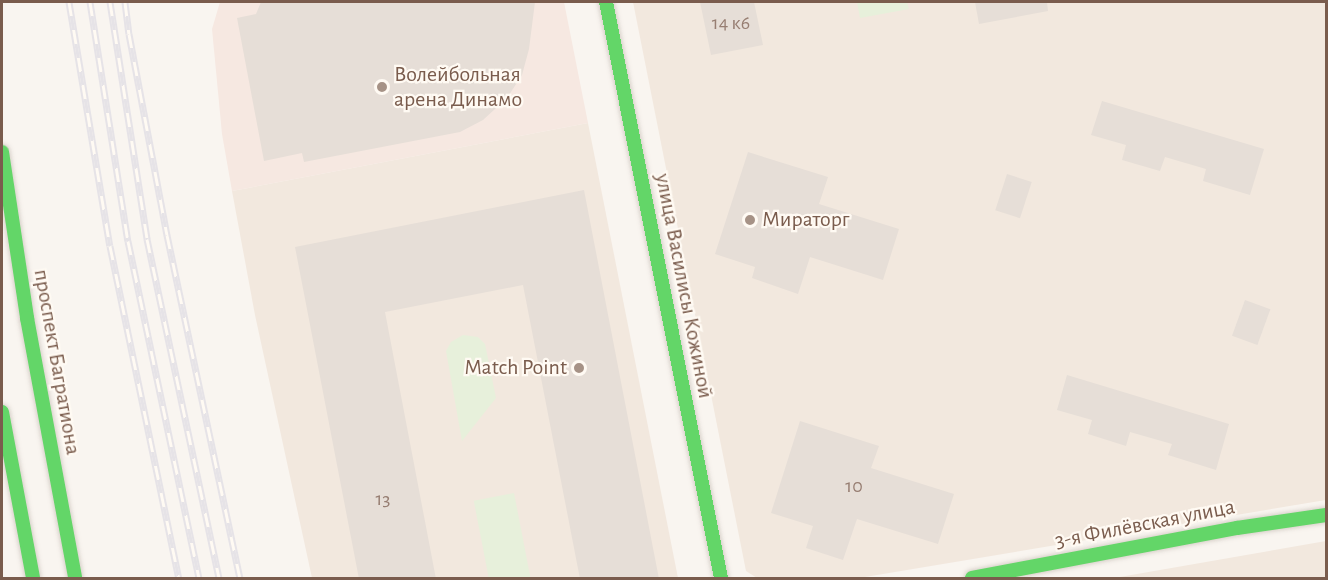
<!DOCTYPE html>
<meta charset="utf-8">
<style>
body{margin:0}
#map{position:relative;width:1328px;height:580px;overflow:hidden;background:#f9f5f0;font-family:"Alegreya Sans",sans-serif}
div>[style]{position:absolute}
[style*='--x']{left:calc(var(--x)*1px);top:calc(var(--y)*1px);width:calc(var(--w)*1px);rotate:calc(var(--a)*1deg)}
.residential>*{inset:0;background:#f2e8de}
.commercial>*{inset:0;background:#f6e8e1}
.green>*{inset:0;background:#e7f0db;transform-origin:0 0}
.building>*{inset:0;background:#e6ded7;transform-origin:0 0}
.roads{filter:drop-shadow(0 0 2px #d9d2cb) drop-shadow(0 0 2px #d9d2cb)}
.fast>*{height:14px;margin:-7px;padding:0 7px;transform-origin:7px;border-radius:7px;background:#63d668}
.rail>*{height:7px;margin-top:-3.5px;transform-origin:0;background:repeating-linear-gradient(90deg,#fffaf3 0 14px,#e6e3e7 0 28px);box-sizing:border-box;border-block:2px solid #e6e3e7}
.dots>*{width:16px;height:16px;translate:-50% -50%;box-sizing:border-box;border:3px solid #fffaf3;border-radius:50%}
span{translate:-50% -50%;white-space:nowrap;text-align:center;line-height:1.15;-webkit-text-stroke:4.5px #fffaf3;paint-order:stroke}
.number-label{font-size:20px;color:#977e72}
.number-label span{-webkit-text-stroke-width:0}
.poi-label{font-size:22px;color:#7a5c4d}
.left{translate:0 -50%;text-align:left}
.right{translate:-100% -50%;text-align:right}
.street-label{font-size:22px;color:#7a5c4d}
.frame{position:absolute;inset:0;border:3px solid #7a5c4d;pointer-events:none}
</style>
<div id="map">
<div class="residential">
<i style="clip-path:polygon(633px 2px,1326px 2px,1326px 500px,859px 578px,757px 578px,746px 571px)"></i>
<i style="clip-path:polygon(588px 123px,678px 578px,312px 578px,255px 315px,232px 191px)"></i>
<i style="clip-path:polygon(1326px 541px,1326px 578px,1114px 578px)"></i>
</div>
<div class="commercial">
<i style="clip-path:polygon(220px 2px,564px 2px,588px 123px,232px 191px,222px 134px,212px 29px)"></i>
</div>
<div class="green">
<i style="clip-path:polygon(857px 2px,907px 2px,909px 9px,860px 18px)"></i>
<i style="clip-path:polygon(463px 335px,478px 337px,485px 344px,496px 398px,462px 441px,446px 351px,451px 342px)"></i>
<i style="left:514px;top:493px;width:86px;height:41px;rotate:79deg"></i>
</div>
<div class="building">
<i style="clip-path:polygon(261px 2px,535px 2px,529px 49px,522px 75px,507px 98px,483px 120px,460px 132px,304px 162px,302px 153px,264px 161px,237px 18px,256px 14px)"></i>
<i style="clip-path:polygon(700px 2px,754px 2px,763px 45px,711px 55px)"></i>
<i style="clip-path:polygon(975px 2px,1047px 2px,1048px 11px,979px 24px)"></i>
<i style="clip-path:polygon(1102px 101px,1264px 149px,1250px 195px,1203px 181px,1206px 169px,1165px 157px,1160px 171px,1122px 160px,1126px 145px,1091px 135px)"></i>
<i style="clip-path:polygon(748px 152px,828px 177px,819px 204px,899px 229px,883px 280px,810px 257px,798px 294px,752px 278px,755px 267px,715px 254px)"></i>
<i style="left:1007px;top:174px;width:26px;height:38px;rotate:18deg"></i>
<i style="clip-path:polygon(584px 190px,659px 579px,580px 579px,523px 285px,385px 312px,436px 579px,359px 579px,295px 247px)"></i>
<i style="left:1245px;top:300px;width:27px;height:38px;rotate:20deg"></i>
<i style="clip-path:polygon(1067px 375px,1229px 424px,1216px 470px,1168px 455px,1172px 444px,1130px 432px,1126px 446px,1088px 434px,1092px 420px,1057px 410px)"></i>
<i style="clip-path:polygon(800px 421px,879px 446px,871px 468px,954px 494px,938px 544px,857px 519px,843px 560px,806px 548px,813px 526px,771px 513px)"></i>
</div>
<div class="roads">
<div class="fast">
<i style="--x:606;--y:2;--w:587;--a:78.71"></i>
<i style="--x:2;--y:152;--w:168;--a:81.4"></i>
<i style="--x:27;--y:318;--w:264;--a:79.5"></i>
<i style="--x:2;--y:412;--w:169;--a:79.4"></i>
<i style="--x:972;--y:578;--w:270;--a:-10.7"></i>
<i style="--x:1237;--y:528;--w:90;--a:-8.3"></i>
</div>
</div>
<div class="rail">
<i style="--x:69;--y:2;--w:247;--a:80.5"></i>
<i style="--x:110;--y:246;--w:339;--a:78.3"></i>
<i style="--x:90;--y:2;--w:242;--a:81"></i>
<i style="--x:128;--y:241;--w:344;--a:78.1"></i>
<i style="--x:110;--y:2;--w:240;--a:81.1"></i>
<i style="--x:147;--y:239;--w:347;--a:78"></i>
<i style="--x:125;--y:2;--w:32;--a:83"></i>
<i style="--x:129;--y:34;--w:205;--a:79.3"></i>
<i style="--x:167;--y:235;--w:351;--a:78"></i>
</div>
<div class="dots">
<i style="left:382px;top:87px;background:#a69286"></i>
<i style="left:750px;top:220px;background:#a69286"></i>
<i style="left:579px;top:368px;background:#a69286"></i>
</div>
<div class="number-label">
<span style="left:731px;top:23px">14 к6</span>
<span style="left:854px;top:486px">10</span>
<span style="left:383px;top:499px">13</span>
</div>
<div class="poi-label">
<span class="left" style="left:394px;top:87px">Волейбольная<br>арена Динамо</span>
<span class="left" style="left:762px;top:220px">Мираторг</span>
<span class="right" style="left:567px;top:368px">Match Point</span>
</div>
<div class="street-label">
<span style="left:684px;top:286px;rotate:79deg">улица Василисы Кожиной</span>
<span style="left:57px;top:362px;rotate:80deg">проспект Багратиона</span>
<span style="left:1145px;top:524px;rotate:-11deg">3-я Филёвская улица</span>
</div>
<div class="frame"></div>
</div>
